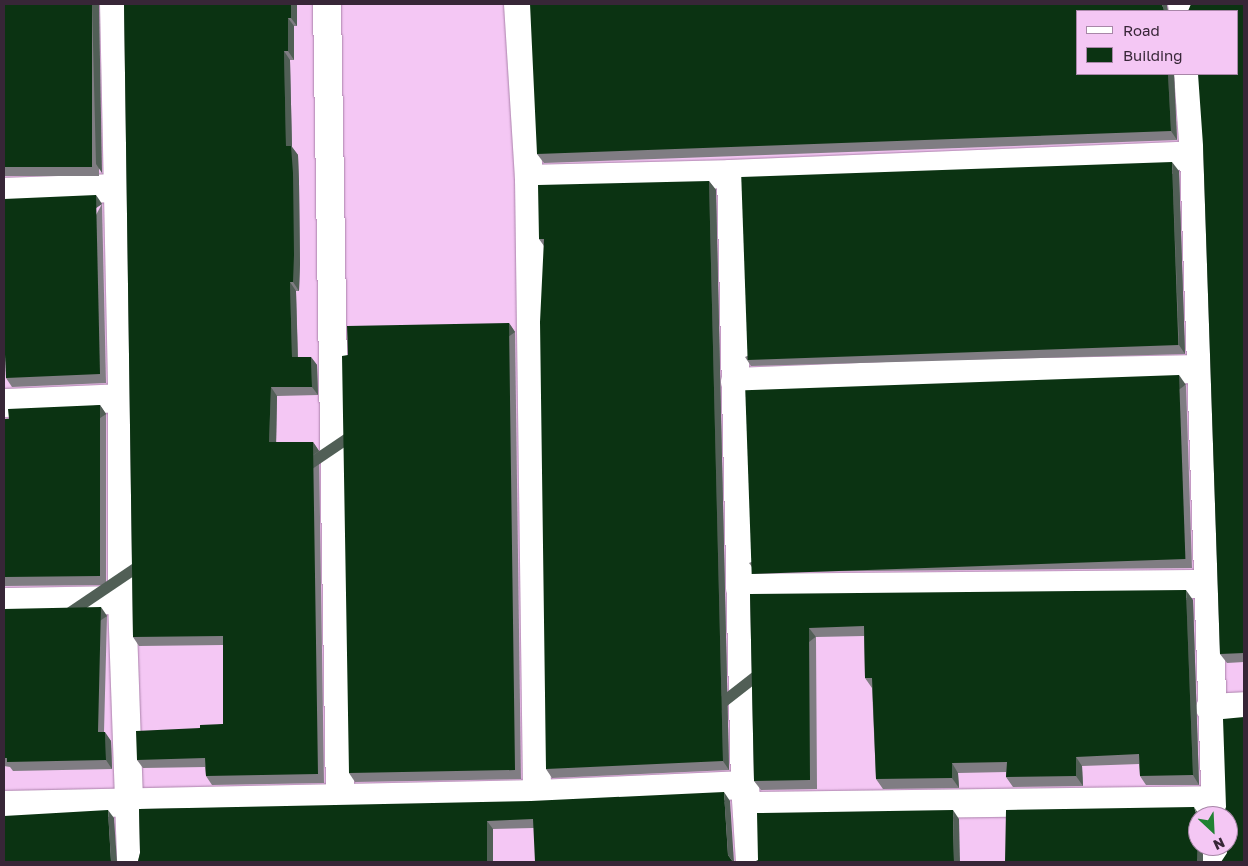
<!DOCTYPE html>
<style>
body{margin:0}
#map{position:relative;width:1248px;height:866px;overflow:hidden;background:#f4c7f4;font-family:"Golos Text",sans-serif}
div>[style]{position:absolute}
[style*='--x']{left:calc(var(--x)*1px);top:calc(var(--y)*1px);width:calc(var(--w)*1px);rotate:calc(var(--a)*1deg)}
.roads{filter:drop-shadow(0 0 1px #aa81aa) drop-shadow(0 0 1px #aa81aa)}
.minor>*{height:28px;margin:-14px;padding:0 14px;transform-origin:14px;border-radius:14px;background:#fff}
.wall>*{inset:0;background:#807d83;transform-origin:0 0}
.shaded-wall>*{inset:0;background:#515f56;transform-origin:0 0}
.building>*{inset:0;background:#0b3312;transform-origin:0 0}
span{translate:-50% -50%;white-space:nowrap;text-align:center;line-height:1.15;-webkit-text-stroke:5px #f4c7f4;paint-order:stroke}
.frame{position:absolute;inset:0;border:5px solid #372637;pointer-events:none}
.legend{position:absolute;left:1076px;top:10px;width:162px;height:65px;box-sizing:border-box;background:#f4c7f4;border:1px solid #a887a8;margin:0;padding:6px 9px;list-style:none;font-size:15px;color:#372637}
.legend li{display:flex;align-items:center;gap:10px;height:25px}
.legend b{width:25px;border:1px solid #a887a8}
.north{position:absolute;left:1188px;top:806px;width:50px;height:50px;box-sizing:border-box;background:#f4c7f4;border:1px solid #a887a8;border-radius:50%;rotate:155deg;font-size:14px;font-weight:700;line-height:20px;text-align:center;color:#372637}
.north::after{content:'';display:block;margin:auto;width:18px;height:22px;background:#218133;clip-path:polygon(50% 0,100% 100%,50% 72%,0 100%)}
</style>
<div id="map">
<div class="roads">
<div class="minor">
<i style="--x:114;--y:4;--w:394;--a:88.8"></i>
<i style="--x:122;--y:398;--w:202;--a:90"></i>
<i style="--x:122;--y:600;--w:262;--a:88"></i>
<i style="--x:327;--y:4;--w:793;--a:89.06"></i>
<i style="--x:518;--y:4;--w:175;--a:86.4"></i>
<i style="--x:529;--y:179;--w:615;--a:89.25"></i>
<i style="--x:1182;--y:4;--w:7;--a:82"></i>
<i style="--x:1194;--y:155;--w:661;--a:88.09"></i>
<i style="--x:529;--y:179;--w:202;--a:-1.4"></i>
<i style="--x:4;--y:192;--w:112;--a:-2"></i>
<i style="--x:735;--y:382;--w:202;--a:-2.3"></i>
<i style="--x:937;--y:374;--w:263;--a:-1.1"></i>
<i style="--x:4;--y:403;--w:118;--a:-2.4"></i>
<i style="--x:740;--y:588;--w:467;--a:-0.5"></i>
<i style="--x:4;--y:602;--w:118;--a:-1"></i>
<i style="--x:1210;--y:708;--w:34;--a:-3"></i>
<i style="--x:745;--y:785;--w:611;--a:-91.31"></i>
<i style="--x:731;--y:174;--w:463;--a:-2.3"></i>
<i style="--x:1194;--y:155;--w:81;--a:-94.2"></i>
<i style="--x:4;--y:805;--w:533;--a:-1.18"></i>
<i style="--x:537;--y:794;--w:208;--a:-2.5"></i>
<i style="--x:745;--y:785;--w:77;--a:86.3"></i>
<i style="--x:747;--y:806;--w:468;--a:-0.7"></i>
<i style="--x:1217;--y:846;--w:16;--a:90"></i>
</div>
</div>
<div class="wall">
<i style="left:4px;top:4px;width:95px;height:172px"></i>
<i style="clip-path:polygon(124px 4px,297px 4px,297px 26px,294px 26px,294px 60px,290px 60px,292px 147px,298px 155px,299px 182px,300px 264px,299px 291px,296px 291px,298px 357px,311px 357px,317px 365px,318px 395px,277px 396px,276px 442px,313px 442px,319px 451px,324px 783px,212px 785px,206px 776px,205px 767px,143px 768px,137px 760px,200px 728px,223px 724px,223px 645px,139px 646px,133px 637px)"></i>
<i style="clip-path:polygon(1244px 4px,1244px 662px,1227px 663px,1220px 654px,1203px 145px)"></i>
<i style="clip-path:polygon(1167px 6px,1174px 74px,1177px 140px,544px 163px,537px 154px)"></i>
<i style="clip-path:polygon(1179px 171px,1185px 354px,751px 366px,745px 357px)"></i>
<i style="clip-path:polygon(709px 181px,716px 190px,729px 770px,552px 778px,546px 769px,544px 246px,539px 239px)"></i>
<i style="clip-path:polygon(102px 204px,106px 383px,12px 387px,6px 378px)"></i>
<i style="clip-path:polygon(509px 323px,515px 332px,521px 779px,355px 782px,349px 773px)"></i>
<i style="clip-path:polygon(1186px 385px,1192px 568px,756px 572px,749px 563px)"></i>
<i style="clip-path:polygon(100px 405px,106px 414px,106px 585px,4px 586px,4px 419px)"></i>
<i style="clip-path:polygon(750px 594px,1193px 600px,1199px 785px,1146px 785px,1140px 776px,1139px 764px,1082px 766px,1083px 786px,1013px 787px,1006px 777px,1006px 772px,958px 773px,959px 788px,883px 789px,876px 779px,872px 688px,865px 678px,864px 636px,816px 637px,817px 789px,761px 790px,754px 781px)"></i>
<i style="clip-path:polygon(4px 609px,107px 616px,104px 732px,111px 741px,112px 769px,13px 771px,10px 767px,4px 766px)"></i>
<i style="clip-path:polygon(730px 801px,533px 828px,493px 829px,493px 862px,136px 862px,138px 861px,140px 853px,139px 809px)"></i>
</div>
<div class="shaded-wall">
<i style="clip-path:polygon(92px 4px,99px 4px,102px 173px,96px 164px)"></i>
<i style="clip-path:polygon(291px 4px,297px 4px,297px 26px,291px 18px)"></i>
<i style="clip-path:polygon(1162px 4px,1167px 4px,1167px 6px,1168px 11px,1164px 11px)"></i>
<i style="clip-path:polygon(288px 18px,294px 26px,294px 60px,288px 51px)"></i>
<i style="clip-path:polygon(284px 51px,290px 60px,292px 147px,298px 155px,299px 182px,300px 264px,299px 291px,293px 282px,286px 146px)"></i>
<i style="clip-path:polygon(1168px 74px,1174px 74px,1177px 140px,1171px 131px)"></i>
<i style="clip-path:polygon(1172px 162px,1179px 171px,1185px 354px,1179px 345px)"></i>
<i style="clip-path:polygon(709px 181px,716px 190px,729px 770px,723px 761px)"></i>
<i style="left:96px;top:195px;width:11px;height:179px;rotate:56deg"></i>
<i style="clip-path:polygon(290px 282px,296px 291px,298px 366px,292px 357px)"></i>
<i style="left:509px;top:323px;width:11px;height:447px;rotate:56deg"></i>
<i style="clip-path:polygon(311px 357px,317px 365px,318px 395px,312px 387px)"></i>
<i style="left:1179px;top:375px;width:12px;height:184px;rotate:55deg"></i>
<i style="clip-path:polygon(271px 387px,277px 396px,276px 451px,269px 442px)"></i>
<i style="left:100px;top:405px;width:11px;height:171px;rotate:56deg"></i>
<i style="left:313px;top:442px;width:11px;height:332px;rotate:56deg"></i>
<i style="clip-path:polygon(1186px 590px,1193px 600px,1199px 785px,1193px 775px)"></i>
<i style="left:101px;top:607px;width:11px;height:125px;rotate:56deg"></i>
<i style="left:809px;top:628px;width:11px;height:152px;rotate:52deg"></i>
<i style="clip-path:polygon(105px 732px,111px 741px,112px 769px,106px 760px)"></i>
<i style="clip-path:polygon(1076px 757px,1082px 766px,1083px 786px,1076px 776px)"></i>
<i style="clip-path:polygon(952px 763px,958px 773px,959px 788px,952px 778px)"></i>
<i style="clip-path:polygon(724px 792px,730px 801px,734px 862px,733px 862px,728px 855px)"></i>
<i style="clip-path:polygon(1194px 807px,1200px 816px,1198px 816px,1198px 817px)"></i>
<i style="clip-path:polygon(108px 810px,114px 818px,117px 862px,112px 862px,111px 861px)"></i>
<i style="clip-path:polygon(953px 810px,959px 819px,960px 862px,954px 862px)"></i>
<i style="clip-path:polygon(487px 821px,493px 829px,493px 862px,487px 862px)"></i>
<i style="clip-path:polygon(1197px 830px,1198px 831px,1198px 846px,1203px 846px,1203px 862px,1198px 862px,1197px 861px)"></i>
</div>
<div class="building">
<i style="left:4px;top:4px;width:88px;height:163px"></i>
<i style="clip-path:polygon(124px 4px,291px 4px,291px 18px,288px 18px,288px 51px,284px 51px,286px 146px,291px 146px,293px 173px,294px 255px,293px 282px,290px 282px,292px 357px,311px 357px,312px 387px,271px 387px,269px 442px,313px 442px,318px 774px,206px 776px,205px 758px,137px 760px,136px 731px,200px 728px,200px 725px,223px 724px,223px 636px,133px 637px)"></i>
<i style="clip-path:polygon(530px 4px,1162px 4px,1164px 11px,1077px 11px,1077px 74px,1168px 74px,1171px 131px,537px 154px)"></i>
<i style="clip-path:polygon(1191px 4px,1244px 4px,1244px 653px,1220px 654px,1203px 145px,1198px 74px,1237px 74px,1237px 11px,1188px 11px)"></i>
<i style="left:1172px;top:162px;width:183px;height:431px;rotate:88deg"></i>
<i style="clip-path:polygon(709px 181px,723px 761px,546px 769px,540px 322px,544px 239px,539px 239px,538px 185px)"></i>
<i style="clip-path:polygon(96px 195px,100px 374px,6px 378px,4px 332px,4px 199px)"></i>
<i style="clip-path:polygon(509px 323px,515px 770px,349px 773px,342px 356px,348px 355px,347px 326px)"></i>
<i style="left:1179px;top:375px;width:184px;height:434px;rotate:88deg"></i>
<i style="clip-path:polygon(100px 405px,100px 576px,4px 577px,4px 419px,9px 419px,8px 409px)"></i>
<i style="clip-path:polygon(1186px 590px,1193px 775px,1140px 776px,1139px 754px,1076px 757px,1076px 776px,1006px 777px,1007px 762px,952px 763px,952px 778px,876px 779px,872px 678px,865px 678px,864px 626px,809px 628px,810px 780px,754px 781px,750px 594px)"></i>
<i style="clip-path:polygon(101px 607px,98px 732px,105px 732px,106px 760px,7px 762px,7px 758px,4px 758px,4px 609px)"></i>
<i style="clip-path:polygon(1244px 717px,1244px 862px,1221px 862px,1227px 853px,1226px 846px,1228px 846px,1228px 816px,1222px 816px,1223px 815px,1226px 807px,1223px 719px)"></i>
<i style="clip-path:polygon(724px 792px,728px 855px,733px 862px,535px 862px,533px 819px,487px 821px,487px 862px,136px 862px,138px 861px,140px 853px,139px 809px,531px 801px)"></i>
<i style="clip-path:polygon(1194px 807px,1197px 816px,1198px 817px,1197px 861px,1199px 862px,1005px 862px,1006px 810px)"></i>
<i style="clip-path:polygon(108px 810px,111px 861px,114px 862px,4px 862px,4px 816px)"></i>
<i style="clip-path:polygon(953px 810px,954px 862px,754px 862px,758px 860px,757px 813px)"></i>
</div>
<div class="frame"></div>
<ul class="legend">
<li><b style="height:6px;background:#fff"></b>Road</li>
<li><b style="height:14px;background:#0b3312"></b>Building</li>
</ul>
<div class="north">N</div>
</div>
